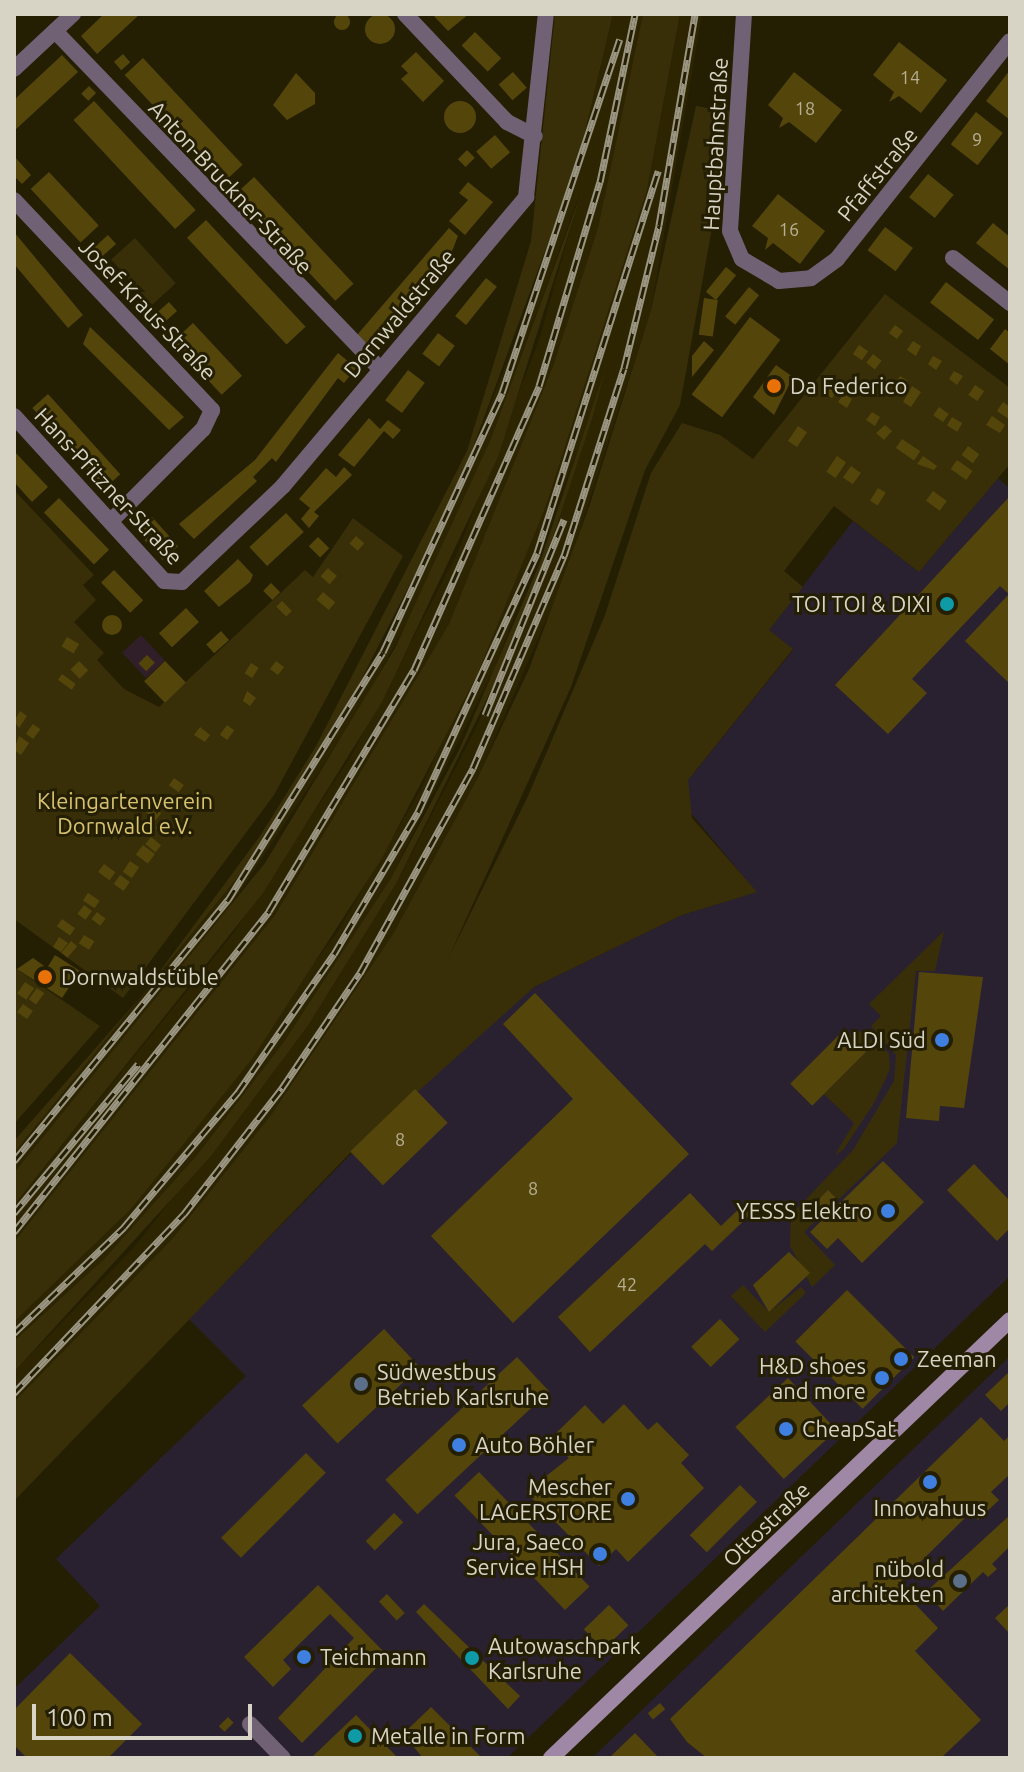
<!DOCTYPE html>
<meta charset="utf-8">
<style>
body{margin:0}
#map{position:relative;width:1024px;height:1772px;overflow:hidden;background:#241e03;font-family:Ubuntu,sans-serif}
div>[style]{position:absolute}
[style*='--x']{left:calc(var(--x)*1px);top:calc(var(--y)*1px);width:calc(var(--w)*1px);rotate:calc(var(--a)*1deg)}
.commercial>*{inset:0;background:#2a2130}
.industrial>*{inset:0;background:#301f29;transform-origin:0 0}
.built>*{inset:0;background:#2d2501}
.green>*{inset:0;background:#382f09;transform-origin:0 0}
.building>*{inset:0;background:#54460b;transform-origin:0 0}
.round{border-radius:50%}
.minor>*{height:16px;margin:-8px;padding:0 8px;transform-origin:8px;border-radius:8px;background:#706174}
.secondary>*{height:16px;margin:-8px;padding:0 8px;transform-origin:8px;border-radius:8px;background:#9f87a6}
.rail>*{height:7px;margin-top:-3.5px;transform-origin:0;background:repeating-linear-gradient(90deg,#241e03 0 12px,#9b9683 0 24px);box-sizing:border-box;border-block:2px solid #9b9683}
.dots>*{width:22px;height:22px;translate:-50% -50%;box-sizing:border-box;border:4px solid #241e03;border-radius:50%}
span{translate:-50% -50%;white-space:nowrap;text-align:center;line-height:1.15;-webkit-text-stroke:6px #241e03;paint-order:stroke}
.number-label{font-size:18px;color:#b7b096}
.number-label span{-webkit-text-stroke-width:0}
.street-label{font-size:22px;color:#d8d4c5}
.poi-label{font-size:22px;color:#d8d4c5}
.left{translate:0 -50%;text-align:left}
.right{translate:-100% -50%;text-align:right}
.park-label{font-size:22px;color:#d7c26f}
.frame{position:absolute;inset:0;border:16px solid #d8d4c5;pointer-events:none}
.scale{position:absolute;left:32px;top:1704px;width:220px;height:36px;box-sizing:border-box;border:4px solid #d8d4c5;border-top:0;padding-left:10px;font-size:24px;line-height:28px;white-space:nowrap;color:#d8d4c5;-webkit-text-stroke:6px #241e03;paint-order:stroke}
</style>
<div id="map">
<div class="commercial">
<i style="clip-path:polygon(998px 478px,1010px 489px,1010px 1276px,507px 1758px,14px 1758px,14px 1689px,100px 1606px,56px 1559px,246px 1376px,189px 1319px,415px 1089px,534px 987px,682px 915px,756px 892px,664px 780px,689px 779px,793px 650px,769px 630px,853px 521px,919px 572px)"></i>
<i style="clip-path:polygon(1010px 1356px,1010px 1758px,592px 1758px)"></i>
</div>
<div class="industrial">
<i style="left:141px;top:635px;width:35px;height:26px;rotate:47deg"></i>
</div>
<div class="built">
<i style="clip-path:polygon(613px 14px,643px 14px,598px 228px,553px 366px,449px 624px,275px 915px,14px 1242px,14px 1205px,232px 935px,350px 758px,457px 554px,540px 337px,581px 191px,490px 441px,428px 583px,359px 711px,214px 931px,14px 1173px,14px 1153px,250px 862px,387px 636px,456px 494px,531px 300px,578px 161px)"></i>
<i style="clip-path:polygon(680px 14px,702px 14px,651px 310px,564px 579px,477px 779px,393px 934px,271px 1115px,173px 1238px,14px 1402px,14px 1372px,135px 1246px,309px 1024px,397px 882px,476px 728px,544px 564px,598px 396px,496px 665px,391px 878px,283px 1043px,197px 1155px,104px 1259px,14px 1341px,14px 1322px,131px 1209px,338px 931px,421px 789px,547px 503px,647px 190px)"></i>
</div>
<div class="green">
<i style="clip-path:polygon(555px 14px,613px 14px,578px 161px,456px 494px,339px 723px,250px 862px,14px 1153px,14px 1141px,143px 994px,260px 836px,316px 746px,467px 451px,531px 241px)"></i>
<i style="clip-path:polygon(643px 14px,680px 14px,647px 190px,547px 503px,477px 675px,382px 858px,252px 1059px,131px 1209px,14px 1322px,14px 1242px,275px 915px,449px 624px,553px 366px,598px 228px)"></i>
<i style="clip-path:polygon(696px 106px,733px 112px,680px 405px,645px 470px,571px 687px,448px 959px,528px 796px,605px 615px,651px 473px,682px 423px,720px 435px,753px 459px,885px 294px,1010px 388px,1010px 464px,919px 572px,834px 506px,784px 571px,803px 587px,769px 630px,793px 649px,688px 780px,692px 818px,757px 892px,682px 915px,534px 987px,351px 1152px,14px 1501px,14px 1402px,173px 1238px,271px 1115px,393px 934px,477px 779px,529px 669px,589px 507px,651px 310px)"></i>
<i style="clip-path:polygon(582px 191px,498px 457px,382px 702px,263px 893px,14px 1205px,14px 1173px,265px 863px,395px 648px,490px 441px)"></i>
<i style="left:135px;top:238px;width:61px;height:32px;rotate:48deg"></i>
<i style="clip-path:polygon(605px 370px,592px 419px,544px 564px,503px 666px,397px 882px,309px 1024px,211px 1156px,14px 1372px,14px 1341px,104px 1259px,197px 1155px,283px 1043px,391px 878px,460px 748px,539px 565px)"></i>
<i style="clip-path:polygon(14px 490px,94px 575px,83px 585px,96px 600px,74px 622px,104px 653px,97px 660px,124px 689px,159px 707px,305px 570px,313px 577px,353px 518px,403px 556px,274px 795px,123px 998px,14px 919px)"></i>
<i style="clip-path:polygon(944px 931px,935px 971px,916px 971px,897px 1143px,838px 1200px,828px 1190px,815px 1203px,824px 1213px,804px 1232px,835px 1265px,812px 1287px,790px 1246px,791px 1215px,853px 1150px,894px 1081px,896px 1055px,871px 1026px,881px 1016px,869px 1004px)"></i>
<i style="clip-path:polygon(14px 967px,100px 1026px,14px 1124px)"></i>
<i style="clip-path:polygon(856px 1029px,889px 1053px,890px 1069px,874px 1103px,843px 1150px,835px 1155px,854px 1123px,824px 1094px,866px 1052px,849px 1035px)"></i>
<i style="clip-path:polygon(743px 1285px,769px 1312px,801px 1287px,806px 1293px,765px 1332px,731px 1296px)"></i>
</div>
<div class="building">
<i style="clip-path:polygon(104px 14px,140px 14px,97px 54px,81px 36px)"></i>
<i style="clip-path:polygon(432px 14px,469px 14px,448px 31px)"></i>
<i class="round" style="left:334px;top:14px;width:16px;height:16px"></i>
<i class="round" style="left:365px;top:14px;width:30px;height:30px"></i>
<i style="left:475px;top:32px;width:37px;height:19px;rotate:45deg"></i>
<i style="clip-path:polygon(899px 42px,947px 80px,921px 113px,899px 96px,889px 102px,894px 92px,873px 75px)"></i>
<i style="clip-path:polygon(416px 52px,444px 81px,423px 102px,401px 79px,408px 73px,401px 66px)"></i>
<i style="left:123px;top:54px;width:11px;height:12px;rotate:49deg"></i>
<i style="clip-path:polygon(62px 55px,78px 72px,14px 131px,14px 100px)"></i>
<i style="left:143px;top:58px;width:146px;height:25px;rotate:47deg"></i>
<i style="clip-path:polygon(1010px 70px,1010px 120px,986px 101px)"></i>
<i style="left:513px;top:72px;width:21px;height:19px;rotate:49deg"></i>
<i style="clip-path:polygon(794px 72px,842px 110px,816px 143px,789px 122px,779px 128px,783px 118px,768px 105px)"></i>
<i style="clip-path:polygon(296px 73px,315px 93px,315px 104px,287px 120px,273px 105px)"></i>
<i style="left:89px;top:86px;width:10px;height:11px;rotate:45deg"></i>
<i style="left:94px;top:101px;width:149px;height:28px;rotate:47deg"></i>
<i class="round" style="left:444px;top:101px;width:32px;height:32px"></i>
<i style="left:976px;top:112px;width:34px;height:41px;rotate:38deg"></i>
<i style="left:495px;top:135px;width:23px;height:25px;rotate:49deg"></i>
<i style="left:467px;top:150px;width:11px;height:13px;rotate:45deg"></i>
<i style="clip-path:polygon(14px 156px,31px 175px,22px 184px,14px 176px)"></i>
<i style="left:49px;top:172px;width:73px;height:25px;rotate:47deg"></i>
<i style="left:928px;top:174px;width:33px;height:30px;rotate:39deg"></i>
<i style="left:254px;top:177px;width:146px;height:25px;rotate:47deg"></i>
<i style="clip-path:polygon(468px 182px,493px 202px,465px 235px,449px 221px,468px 200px,459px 193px)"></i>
<i style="clip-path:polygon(778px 194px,825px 231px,800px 264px,773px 243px,765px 250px,768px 238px,752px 226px)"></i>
<i style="left:206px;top:220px;width:146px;height:26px;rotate:47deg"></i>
<i style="clip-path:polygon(993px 223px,1010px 237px,1010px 270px,976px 243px)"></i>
<i style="left:885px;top:227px;width:35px;height:29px;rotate:37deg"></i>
<i style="clip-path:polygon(449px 228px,458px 236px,452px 251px,380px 329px,386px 333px,373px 349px,357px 335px)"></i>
<i style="clip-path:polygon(14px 232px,83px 315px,68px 328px,14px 264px)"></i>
<i style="left:108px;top:235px;width:12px;height:24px;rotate:48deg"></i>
<i style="left:726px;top:267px;width:13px;height:32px;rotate:39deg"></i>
<i style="left:486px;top:278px;width:14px;height:49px;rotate:39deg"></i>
<i style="left:946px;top:282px;width:61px;height:26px;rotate:38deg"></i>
<i style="left:749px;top:287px;width:13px;height:38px;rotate:39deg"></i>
<i style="left:704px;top:298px;width:14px;height:37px;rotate:8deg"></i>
<i style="left:169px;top:302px;width:12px;height:24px;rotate:48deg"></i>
<i style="left:750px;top:317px;width:38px;height:97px;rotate:37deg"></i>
<i style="left:193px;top:323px;width:72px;height:28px;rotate:47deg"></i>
<i style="left:895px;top:325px;width:10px;height:10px;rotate:37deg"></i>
<i style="clip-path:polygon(90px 327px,184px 417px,169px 430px,83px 344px)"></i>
<i style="clip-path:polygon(1005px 329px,1010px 333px,1010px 365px,990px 349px)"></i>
<i style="left:438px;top:333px;width:21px;height:26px;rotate:37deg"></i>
<i style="clip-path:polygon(704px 341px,714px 350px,692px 377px,692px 356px)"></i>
<i style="clip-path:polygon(913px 341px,921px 346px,916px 356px,907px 350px)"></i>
<i style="left:859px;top:345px;width:11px;height:11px;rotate:34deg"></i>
<i style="clip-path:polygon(338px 353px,356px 368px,344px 383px,338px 378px,276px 462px,272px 458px,253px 477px,257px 481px,194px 539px,179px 524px,255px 460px)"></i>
<i style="left:873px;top:354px;width:11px;height:11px;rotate:38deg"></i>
<i style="clip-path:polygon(933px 356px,942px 361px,936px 370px,928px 364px)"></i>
<i style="clip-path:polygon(776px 365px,793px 377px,774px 415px,753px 397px)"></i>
<i style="left:408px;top:370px;width:21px;height:38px;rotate:37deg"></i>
<i style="clip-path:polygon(954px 371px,963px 376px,957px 385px,949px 379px)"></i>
<i style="left:900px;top:376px;width:9px;height:12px;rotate:32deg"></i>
<i style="left:829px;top:383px;width:11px;height:11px;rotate:34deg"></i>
<i style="left:975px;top:385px;width:11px;height:12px;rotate:34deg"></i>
<i style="clip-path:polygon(912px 386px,921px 392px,911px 407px,903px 402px)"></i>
<i style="left:48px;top:394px;width:108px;height:21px;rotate:48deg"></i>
<i style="clip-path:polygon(844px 394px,852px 399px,847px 408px,838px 402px)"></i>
<i style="clip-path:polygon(1003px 402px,1010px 407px,1010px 420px,997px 411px)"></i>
<i style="left:939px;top:407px;width:12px;height:10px;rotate:35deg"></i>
<i style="clip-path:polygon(872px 412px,880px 417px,875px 426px,866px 420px)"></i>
<i style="clip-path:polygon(992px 416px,1005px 425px,1000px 433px,986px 425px)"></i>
<i style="left:952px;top:417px;width:12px;height:10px;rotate:31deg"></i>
<i style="clip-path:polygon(369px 418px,380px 429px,388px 420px,401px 430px,393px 439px,384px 431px,354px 467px,338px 455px)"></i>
<i style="clip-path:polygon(885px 425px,892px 431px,884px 440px,876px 433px)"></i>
<i style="left:798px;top:426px;width:11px;height:18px;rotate:34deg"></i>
<i style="left:902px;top:439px;width:22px;height:11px;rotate:34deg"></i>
<i style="left:968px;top:446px;width:14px;height:11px;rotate:36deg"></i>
<i style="clip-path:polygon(14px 451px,48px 487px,32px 502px,14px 482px)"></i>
<i style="left:837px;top:456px;width:11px;height:19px;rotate:34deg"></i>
<i style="clip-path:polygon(923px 456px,937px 466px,934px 470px,917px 464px)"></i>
<i style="left:957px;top:460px;width:19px;height:11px;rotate:35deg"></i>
<i style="left:851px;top:466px;width:12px;height:14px;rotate:35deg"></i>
<i style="clip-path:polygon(344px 467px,352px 475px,314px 512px,319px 516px,309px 528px,301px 519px,310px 508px,299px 499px,326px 468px,336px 477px)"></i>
<i style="left:878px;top:488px;width:9px;height:15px;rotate:32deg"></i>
<i style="left:933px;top:491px;width:17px;height:12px;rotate:36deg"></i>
<i style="clip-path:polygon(1010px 496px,1010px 684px,965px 641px,1009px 594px,1000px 586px,912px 679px,927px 693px,888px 734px,835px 685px)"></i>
<i style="left:59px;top:498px;width:72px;height:21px;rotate:46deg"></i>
<i style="left:286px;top:513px;width:26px;height:50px;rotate:47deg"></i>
<i style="left:152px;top:517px;width:39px;height:21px;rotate:48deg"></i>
<i style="left:356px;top:536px;width:11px;height:10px;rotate:41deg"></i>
<i style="left:318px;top:537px;width:16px;height:13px;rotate:45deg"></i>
<i style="clip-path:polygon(238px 559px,253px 575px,250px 582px,219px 607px,204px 591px)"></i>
<i style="left:328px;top:568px;width:12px;height:11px;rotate:42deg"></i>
<i style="left:114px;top:570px;width:42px;height:18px;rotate:46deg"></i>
<i style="left:271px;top:583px;width:13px;height:11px;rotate:45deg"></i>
<i style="left:323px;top:592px;width:16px;height:10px;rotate:40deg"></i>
<i style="left:282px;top:601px;width:14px;height:8px;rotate:45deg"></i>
<i style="left:186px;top:608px;width:19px;height:37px;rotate:47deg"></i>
<i class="round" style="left:102px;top:615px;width:20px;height:20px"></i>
<i style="left:221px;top:631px;width:12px;height:20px;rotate:48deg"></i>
<i style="left:67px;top:637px;width:14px;height:11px;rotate:30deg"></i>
<i style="left:147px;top:655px;width:11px;height:12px;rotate:45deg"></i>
<i style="left:79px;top:661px;width:13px;height:12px;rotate:45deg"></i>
<i style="left:165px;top:661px;width:30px;height:29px;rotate:46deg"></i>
<i style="left:276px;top:661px;width:10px;height:10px;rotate:37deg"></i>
<i style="left:251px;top:663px;width:9px;height:12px;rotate:32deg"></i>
<i style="left:62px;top:674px;width:17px;height:7px;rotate:36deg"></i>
<i style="clip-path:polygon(247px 691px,256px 698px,250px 706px,243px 701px)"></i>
<i style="clip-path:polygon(20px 711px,27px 716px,19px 728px,14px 721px)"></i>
<i style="left:33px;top:724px;width:9px;height:12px;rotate:36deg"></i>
<i style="left:227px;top:725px;width:9px;height:12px;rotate:36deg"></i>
<i style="clip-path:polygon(200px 727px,210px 735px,205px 742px,194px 735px)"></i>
<i style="clip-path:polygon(19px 736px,29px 743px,21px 755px,14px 750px)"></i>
<i style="left:174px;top:778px;width:12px;height:9px;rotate:35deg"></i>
<i style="left:159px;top:796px;width:14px;height:7px;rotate:34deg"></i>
<i style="left:149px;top:803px;width:16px;height:9px;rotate:40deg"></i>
<i style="left:136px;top:818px;width:14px;height:8px;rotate:34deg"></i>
<i style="left:164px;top:818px;width:8px;height:13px;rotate:40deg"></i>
<i style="left:151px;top:837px;width:13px;height:9px;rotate:39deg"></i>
<i style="left:143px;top:845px;width:15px;height:12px;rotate:37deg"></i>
<i style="left:130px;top:861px;width:11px;height:13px;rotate:34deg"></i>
<i style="left:104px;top:864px;width:14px;height:10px;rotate:36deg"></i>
<i style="left:120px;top:875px;width:12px;height:11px;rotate:35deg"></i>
<i style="left:88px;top:893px;width:14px;height:9px;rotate:34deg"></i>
<i style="left:84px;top:905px;width:10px;height:11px;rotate:37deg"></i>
<i style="left:97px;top:912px;width:11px;height:9px;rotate:38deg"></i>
<i style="left:62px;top:919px;width:16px;height:9px;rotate:35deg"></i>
<i style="left:84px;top:935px;width:12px;height:10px;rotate:31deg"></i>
<i style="clip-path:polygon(59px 937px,68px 943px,61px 952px,53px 947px)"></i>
<i style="left:71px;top:941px;width:8px;height:15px;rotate:40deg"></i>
<i style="clip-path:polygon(55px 955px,80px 971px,62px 998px,17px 969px,33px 958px,47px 968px)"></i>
<i style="clip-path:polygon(919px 972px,983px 977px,964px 1108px,940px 1106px,939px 1121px,906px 1118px)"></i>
<i style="left:25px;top:982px;width:11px;height:14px;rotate:34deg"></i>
<i style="left:37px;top:988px;width:9px;height:14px;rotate:36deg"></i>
<i style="clip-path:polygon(535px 993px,689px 1154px,513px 1323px,431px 1236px,573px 1099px,503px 1024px)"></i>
<i style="left:23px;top:1004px;width:12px;height:10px;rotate:35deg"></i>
<i style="left:844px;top:1030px;width:31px;height:76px;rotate:45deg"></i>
<i style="left:415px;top:1089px;width:47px;height:90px;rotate:46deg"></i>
<i style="clip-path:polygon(883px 1161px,924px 1202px,862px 1263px,838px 1238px,827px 1249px,810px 1232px)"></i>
<i style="clip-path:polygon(974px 1164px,1010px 1201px,1010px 1228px,997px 1241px,947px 1190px)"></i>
<i style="left:828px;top:1190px;width:13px;height:19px;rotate:45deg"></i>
<i style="clip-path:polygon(690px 1193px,721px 1226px,745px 1203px,753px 1212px,712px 1251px,705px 1244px,590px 1352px,558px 1317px)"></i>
<i style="clip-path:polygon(789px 1252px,810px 1273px,769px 1312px,753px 1285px)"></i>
<i style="left:847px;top:1290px;width:95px;height:73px;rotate:45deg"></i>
<i style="left:720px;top:1319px;width:28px;height:40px;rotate:46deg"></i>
<i style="left:384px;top:1329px;width:52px;height:112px;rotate:47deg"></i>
<i style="left:517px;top:1357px;width:47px;height:180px;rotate:47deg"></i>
<i style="clip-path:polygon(1010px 1371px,1010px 1402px,1001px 1411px,985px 1395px)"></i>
<i style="left:788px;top:1378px;width:71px;height:72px;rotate:47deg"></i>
<i style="clip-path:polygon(624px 1404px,648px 1430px,657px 1422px,689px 1455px,681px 1463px,704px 1488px,628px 1562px,616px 1549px,599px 1566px,526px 1492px,569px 1458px,550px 1439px,585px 1405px,603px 1424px)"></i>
<i style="clip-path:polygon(981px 1417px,1004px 1441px,1010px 1435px,1010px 1474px,991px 1492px,999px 1500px,978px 1520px,971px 1512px,897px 1585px,938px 1628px,915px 1651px,981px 1720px,941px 1758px,707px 1758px,687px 1742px,670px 1719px)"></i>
<i style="left:306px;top:1453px;width:28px;height:120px;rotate:45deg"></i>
<i style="left:479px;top:1472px;width:159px;height:34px;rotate:46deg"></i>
<i style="left:740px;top:1485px;width:24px;height:71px;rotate:45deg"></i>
<i style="left:394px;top:1513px;width:13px;height:40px;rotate:45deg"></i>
<i style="clip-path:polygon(1010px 1515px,1010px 1546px,992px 1564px,997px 1569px,988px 1577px,983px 1572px,943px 1611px,926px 1592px)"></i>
<i style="clip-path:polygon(318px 1585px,388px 1656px,302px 1743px,278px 1718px,354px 1638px,330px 1614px,283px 1660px,291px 1669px,273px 1687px,244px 1657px)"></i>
<i style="left:387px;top:1594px;width:26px;height:11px;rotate:47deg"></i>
<i style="clip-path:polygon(424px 1604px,520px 1696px,508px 1709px,416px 1612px)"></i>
<i style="clip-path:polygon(1010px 1604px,1010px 1634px,995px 1618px)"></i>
<i style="left:609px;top:1605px;width:28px;height:35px;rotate:46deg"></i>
<i style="clip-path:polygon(70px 1653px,142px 1724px,108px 1758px,27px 1758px,14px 1745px,14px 1710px)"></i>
<i style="left:660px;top:1703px;width:8px;height:16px;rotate:50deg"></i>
<i style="clip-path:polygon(431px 1707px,482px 1758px,423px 1758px,403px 1734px)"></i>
<i style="clip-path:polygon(356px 1715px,398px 1758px,311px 1758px)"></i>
<i style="left:228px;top:1717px;width:8px;height:13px;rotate:45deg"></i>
<i style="clip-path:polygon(635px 1733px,659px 1758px,609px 1758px)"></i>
</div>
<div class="minor">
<i style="--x:405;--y:14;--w:149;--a:46.6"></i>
<i style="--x:507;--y:122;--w:31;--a:27"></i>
<i style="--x:744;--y:14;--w:217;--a:93.7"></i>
<i style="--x:730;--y:231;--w:30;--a:67"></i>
<i style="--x:742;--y:259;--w:43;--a:30.7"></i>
<i style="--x:779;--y:281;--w:32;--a:-5"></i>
<i style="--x:811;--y:278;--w:32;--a:-36"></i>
<i style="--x:837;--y:259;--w:278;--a:-51.6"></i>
<i style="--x:55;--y:31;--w:469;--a:46.1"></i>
<i style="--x:14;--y:69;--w:81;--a:-43"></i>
<i style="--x:14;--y:200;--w:289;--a:46.7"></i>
<i style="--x:212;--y:410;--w:21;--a:115"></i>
<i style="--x:203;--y:429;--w:129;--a:135"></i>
<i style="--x:953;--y:258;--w:73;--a:38.3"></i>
<i style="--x:14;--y:416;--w:223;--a:47.7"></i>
<i style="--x:164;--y:581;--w:18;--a:3"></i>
<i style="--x:182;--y:582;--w:139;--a:-43.5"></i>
<i style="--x:283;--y:486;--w:378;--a:-49.9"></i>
<i style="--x:526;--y:197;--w:184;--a:-83.8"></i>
<i style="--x:250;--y:1724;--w:47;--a:45.9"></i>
</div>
<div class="secondary">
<i style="--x:551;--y:1758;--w:634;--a:-43.66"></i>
</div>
<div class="rail">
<i style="--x:485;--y:715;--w:211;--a:-68"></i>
<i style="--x:14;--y:1161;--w:338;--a:-50.7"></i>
<i style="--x:228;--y:900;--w:292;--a:-58"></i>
<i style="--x:383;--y:652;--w:285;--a:-65.3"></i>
<i style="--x:502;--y:393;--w:373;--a:-71.6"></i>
<i style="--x:14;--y:1213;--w:194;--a:-50.2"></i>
<i style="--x:14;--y:1232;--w:410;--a:-51.5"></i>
<i style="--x:269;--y:911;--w:281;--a:-59"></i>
<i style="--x:414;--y:670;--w:310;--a:-66.2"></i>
<i style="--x:539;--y:386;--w:213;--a:-73.4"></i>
<i style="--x:600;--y:182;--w:172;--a:-78.2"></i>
<i style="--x:14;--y:1333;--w:153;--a:-43.9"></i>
<i style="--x:124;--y:1227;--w:177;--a:-49.8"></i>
<i style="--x:238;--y:1092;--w:168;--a:-55.2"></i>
<i style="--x:334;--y:954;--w:165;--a:-59.4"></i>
<i style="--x:418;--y:812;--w:285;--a:-65.3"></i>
<i style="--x:537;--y:553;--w:401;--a:-72.4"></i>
<i style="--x:14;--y:1393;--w:247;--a:-46.5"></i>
<i style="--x:184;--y:1214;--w:160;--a:-52.1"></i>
<i style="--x:282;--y:1088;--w:139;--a:-55.9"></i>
<i style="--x:360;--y:973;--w:234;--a:-61.1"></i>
<i style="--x:473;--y:768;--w:231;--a:-66.8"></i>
<i style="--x:564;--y:556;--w:197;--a:-72.3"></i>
<i style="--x:624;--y:368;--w:147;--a:-76.2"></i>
<i style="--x:659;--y:225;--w:214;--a:-80.3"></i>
</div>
<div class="dots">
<i style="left:774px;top:386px;background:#e8710a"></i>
<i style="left:947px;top:604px;background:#0f9aa8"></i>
<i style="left:45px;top:977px;background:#e8710a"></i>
<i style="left:942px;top:1040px;background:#3f7fe0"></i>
<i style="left:888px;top:1211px;background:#3f7fe0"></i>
<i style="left:901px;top:1359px;background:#3f7fe0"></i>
<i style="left:882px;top:1378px;background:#3f7fe0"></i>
<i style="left:361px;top:1384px;background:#5c6f8a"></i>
<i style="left:786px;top:1429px;background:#3f7fe0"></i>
<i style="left:459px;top:1445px;background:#3f7fe0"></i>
<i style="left:930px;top:1482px;background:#3f7fe0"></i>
<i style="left:628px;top:1499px;background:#3f7fe0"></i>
<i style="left:600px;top:1554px;background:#3f7fe0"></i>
<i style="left:960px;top:1581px;background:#5c6f8a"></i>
<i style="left:304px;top:1657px;background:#3f7fe0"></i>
<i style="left:472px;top:1658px;background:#0f9aa8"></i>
<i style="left:355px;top:1736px;background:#0f9aa8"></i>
</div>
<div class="number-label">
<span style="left:910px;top:77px">14</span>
<span style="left:805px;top:108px">18</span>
<span style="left:977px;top:139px">9</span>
<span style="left:789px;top:229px">16</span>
<span style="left:400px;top:1139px">8</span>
<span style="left:533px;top:1188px">8</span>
<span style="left:627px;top:1284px">42</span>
</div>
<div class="street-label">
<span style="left:715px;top:144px;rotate:-87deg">Hauptbahnstraße</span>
<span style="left:877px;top:174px;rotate:-51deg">Pfaffstraße</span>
<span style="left:231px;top:187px;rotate:47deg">Anton-Bruckner-Straße</span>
<span style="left:148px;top:309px;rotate:46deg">Josef-Kraus-Straße</span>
<span style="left:399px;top:313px;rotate:-50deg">Dornwaldstraße</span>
<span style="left:109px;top:486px;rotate:47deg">Hans-Pfitzner-Straße</span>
<span style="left:766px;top:1524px;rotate:-44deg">Ottostraße</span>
</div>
<div class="poi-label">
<span class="left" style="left:790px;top:386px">Da Federico</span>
<span class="right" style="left:931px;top:604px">TOI TOI &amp; DIXI</span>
<span class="left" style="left:61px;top:977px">Dornwaldstüble</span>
<span class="right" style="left:926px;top:1040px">ALDI Süd</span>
<span class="right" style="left:872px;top:1211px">YESSS Elektro</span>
<span class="left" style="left:917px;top:1359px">Zeeman</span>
<span class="right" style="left:866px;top:1378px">H&amp;D shoes<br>and more</span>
<span class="left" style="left:377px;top:1384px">Südwestbus<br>Betrieb Karlsruhe</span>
<span class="left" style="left:802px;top:1429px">CheapSat</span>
<span class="left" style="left:475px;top:1445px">Auto Böhler</span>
<span class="right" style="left:612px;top:1499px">Mescher<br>LAGERSTORE</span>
<span style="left:930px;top:1508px">Innovahuus</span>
<span class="right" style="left:584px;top:1554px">Jura, Saeco<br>Service HSH</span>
<span class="right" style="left:944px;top:1581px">nübold<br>architekten</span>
<span class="left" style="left:488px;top:1658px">Autowaschpark<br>Karlsruhe</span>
<span class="left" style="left:320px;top:1657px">Teichmann</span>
<span class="left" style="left:371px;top:1736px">Metalle in Form</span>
</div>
<div class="park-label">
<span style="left:125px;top:813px">Kleingartenverein<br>Dornwald e.V.</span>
</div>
<div class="frame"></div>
<div class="scale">100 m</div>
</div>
